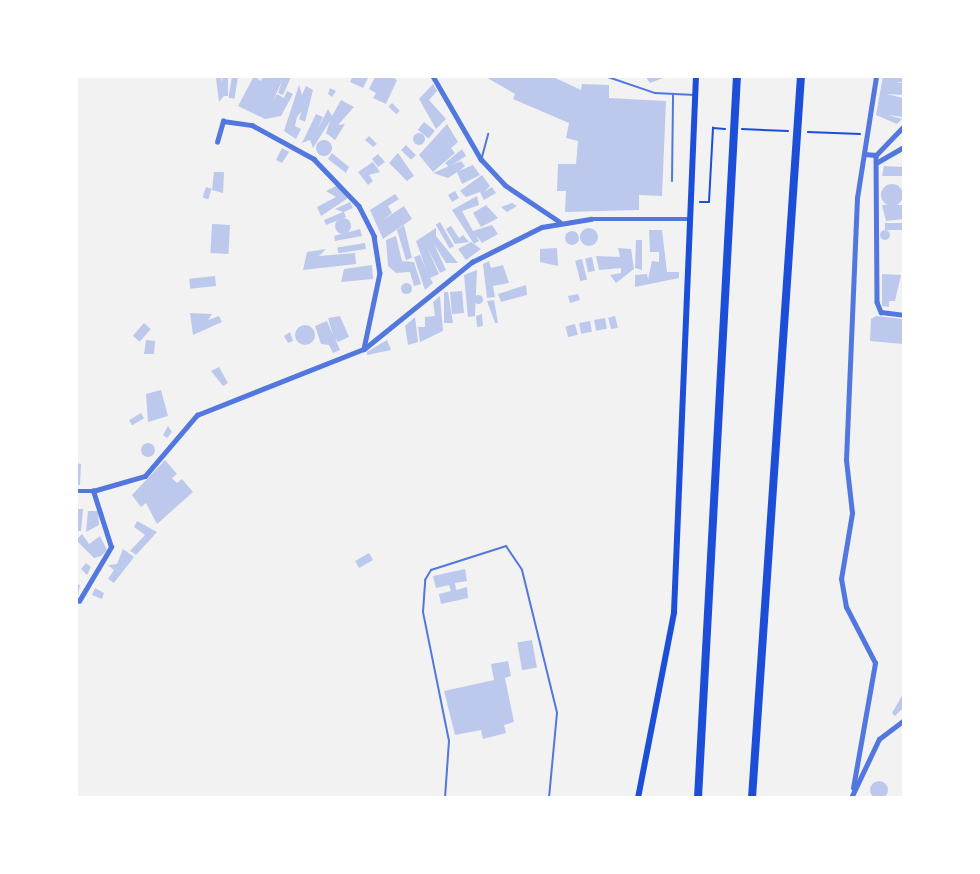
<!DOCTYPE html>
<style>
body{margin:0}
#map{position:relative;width:980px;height:874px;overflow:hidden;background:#f2f2f2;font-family:Merriweather,serif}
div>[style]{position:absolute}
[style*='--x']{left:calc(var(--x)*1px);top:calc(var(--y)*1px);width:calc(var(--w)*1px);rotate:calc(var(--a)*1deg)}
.building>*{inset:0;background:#bdc9ec;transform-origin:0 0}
.round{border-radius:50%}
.path>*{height:1.5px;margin:-0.75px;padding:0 0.75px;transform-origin:0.75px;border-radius:0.75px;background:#1d4ed8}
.service>*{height:2px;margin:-1px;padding:0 1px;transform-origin:1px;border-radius:1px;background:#5277de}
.minor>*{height:4.5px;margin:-2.25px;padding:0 2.25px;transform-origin:2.25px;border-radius:2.25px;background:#5277de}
.secondary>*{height:6px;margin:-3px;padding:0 3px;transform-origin:3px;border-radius:3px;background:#1d4ed8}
.motorway>*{height:8px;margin:-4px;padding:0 4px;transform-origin:4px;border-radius:4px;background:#1d4ed8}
span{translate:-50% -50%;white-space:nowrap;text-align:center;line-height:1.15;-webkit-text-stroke:6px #fff;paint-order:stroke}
.frame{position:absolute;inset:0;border:78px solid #fff;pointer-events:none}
</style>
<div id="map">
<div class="building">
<i style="left:222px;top:76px;width:6px;height:20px"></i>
<i style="left:232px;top:76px;width:6px;height:22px;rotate:9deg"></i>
<i style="clip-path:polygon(254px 76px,261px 81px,263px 76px,291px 77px,283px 95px,278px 93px,282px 81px,273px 101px,277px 94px,284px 98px,287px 91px,293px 94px,281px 116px,265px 119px,238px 106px)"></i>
<i style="clip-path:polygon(369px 76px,363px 88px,350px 82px,353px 76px)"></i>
<i style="clip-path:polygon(391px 76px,397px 80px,386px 104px,373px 98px,376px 93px,369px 89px,375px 77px)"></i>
<i style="clip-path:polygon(484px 76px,551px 76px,581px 90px,582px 84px,609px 85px,609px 98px,666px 101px,662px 196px,639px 195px,639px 210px,565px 212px,566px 191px,557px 191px,558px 164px,576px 164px,578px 141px,566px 138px,569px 123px,513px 99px,515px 94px)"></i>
<i style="clip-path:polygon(645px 76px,668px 76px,650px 83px)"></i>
<i style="clip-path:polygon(883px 76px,903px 76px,903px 82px,895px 82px,903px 83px,903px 95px,887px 94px,903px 98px,903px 117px,888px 115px,902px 119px,897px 124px,876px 115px)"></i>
<i style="clip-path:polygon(216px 78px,221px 78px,224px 96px,219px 102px)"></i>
<i style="clip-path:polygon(433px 84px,437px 91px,429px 100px,446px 119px,436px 129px,419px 99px)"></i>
<i style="clip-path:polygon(299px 85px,302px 95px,306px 86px,313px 90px,305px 122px,299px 119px,302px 111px,297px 117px,295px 126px,301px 129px,296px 139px,284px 131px)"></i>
<i style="clip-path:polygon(330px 88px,336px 91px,332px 97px,328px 94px)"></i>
<i style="clip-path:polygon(341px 100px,354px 107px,338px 125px,345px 124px,335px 140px,326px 133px,330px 121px,313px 148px,310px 140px,302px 143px,316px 114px,323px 117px,317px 130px,328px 109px,332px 116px)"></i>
<i style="left:392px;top:103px;width:11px;height:5px;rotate:45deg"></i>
<i style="left:424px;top:122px;width:14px;height:10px;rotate:39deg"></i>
<i style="clip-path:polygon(447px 124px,458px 142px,451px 148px,455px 153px,433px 172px,419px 155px)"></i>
<i class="round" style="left:413px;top:133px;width:12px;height:12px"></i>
<i style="clip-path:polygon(369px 136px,377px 144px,373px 147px,365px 140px)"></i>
<i class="round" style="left:316px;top:140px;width:16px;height:16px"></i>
<i style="left:406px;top:145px;width:14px;height:7px;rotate:45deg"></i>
<i style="clip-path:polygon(282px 148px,289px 152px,282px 163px,276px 160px)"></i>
<i style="clip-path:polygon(462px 149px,466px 156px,449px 167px,445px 163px)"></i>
<i style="clip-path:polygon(332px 153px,349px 167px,346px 173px,328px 159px)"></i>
<i style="clip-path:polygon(398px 153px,414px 176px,407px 181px,389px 163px)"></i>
<i style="clip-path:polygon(378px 154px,385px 162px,378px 167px,372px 159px)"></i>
<i style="clip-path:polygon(461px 161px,465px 166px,459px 171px,473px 165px,480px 175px,462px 184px,457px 172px,448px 178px,433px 173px)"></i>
<i style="clip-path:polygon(373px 162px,380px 172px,369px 175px,373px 181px,368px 185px,358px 172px)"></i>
<i style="clip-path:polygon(884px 166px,904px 167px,903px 176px,882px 176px)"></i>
<i style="clip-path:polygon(214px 172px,224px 172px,223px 193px,212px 190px)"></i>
<i style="clip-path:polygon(482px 175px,490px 186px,484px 192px,492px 187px,496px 193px,484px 200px,480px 192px,466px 197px,460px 191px)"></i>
<i class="round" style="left:881px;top:184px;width:22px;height:22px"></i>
<i style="clip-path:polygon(338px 185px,348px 198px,321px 216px,317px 207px,336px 197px,326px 191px)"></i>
<i style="left:206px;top:187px;width:6px;height:11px;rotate:18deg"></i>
<i style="left:455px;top:191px;width:8px;height:8px;rotate:60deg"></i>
<i style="clip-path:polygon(395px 194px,399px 199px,388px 206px,392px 213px,383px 220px,404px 206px,412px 219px,383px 239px,370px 210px)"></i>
<i style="clip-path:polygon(477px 196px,479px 205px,462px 211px,473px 231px,492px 225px,498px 234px,482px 243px,476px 235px,479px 241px,474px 244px,452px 210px)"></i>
<i style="clip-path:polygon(350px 202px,353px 208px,344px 212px,346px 217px,326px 225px,324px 220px,343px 212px,335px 209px)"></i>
<i style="clip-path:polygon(512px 203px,517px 206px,507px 212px,501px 207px)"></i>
<i style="clip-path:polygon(486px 205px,498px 218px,481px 227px,473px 213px)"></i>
<i style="clip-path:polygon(882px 205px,903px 205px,903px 219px,886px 221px)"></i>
<i class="round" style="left:335px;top:218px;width:16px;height:16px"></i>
<i style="left:440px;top:222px;width:28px;height:5px;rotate:60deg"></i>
<i style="left:885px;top:223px;width:18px;height:7px"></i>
<i style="left:212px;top:224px;width:18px;height:29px;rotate:3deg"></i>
<i style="clip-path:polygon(404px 225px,412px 258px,406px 260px,397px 230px)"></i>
<i style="clip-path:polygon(451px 226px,459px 238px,463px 235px,469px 242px,455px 244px,446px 229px)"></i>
<i style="clip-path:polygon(436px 228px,436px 236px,458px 263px,446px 263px,434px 244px,446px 270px,440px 273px,427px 247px,439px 274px,430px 278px,433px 283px,425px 290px,414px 257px,420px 255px,426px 269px,416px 241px)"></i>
<i class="round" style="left:580px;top:228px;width:18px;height:18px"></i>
<i style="clip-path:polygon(360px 229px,362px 236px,335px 241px,334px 236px)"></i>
<i style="clip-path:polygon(649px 230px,662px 230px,667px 272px,679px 272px,679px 278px,635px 287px,635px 275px,647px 274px,648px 279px,652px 261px,659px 262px,659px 252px,650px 252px)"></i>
<i class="round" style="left:880px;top:230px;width:10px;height:10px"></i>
<i class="round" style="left:565px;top:231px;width:14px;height:14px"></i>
<i style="clip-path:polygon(396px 236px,402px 261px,414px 262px,421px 284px,414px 286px,410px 272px,396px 273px,388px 266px,386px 240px)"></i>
<i style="clip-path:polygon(636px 240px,642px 240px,642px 270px,635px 268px)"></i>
<i style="clip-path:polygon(471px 242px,481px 249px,466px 260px,458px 249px)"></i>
<i style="left:365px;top:243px;width:6px;height:28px;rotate:81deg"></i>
<i style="clip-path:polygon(557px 248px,558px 266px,540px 262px,540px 249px)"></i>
<i style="clip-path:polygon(618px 248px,631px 249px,634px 269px,616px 283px,610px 275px,621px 273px,621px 268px,599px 270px,596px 256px,620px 257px)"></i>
<i style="clip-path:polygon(326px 249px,319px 256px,355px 253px,356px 264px,303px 270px,307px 252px)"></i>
<i style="left:592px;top:257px;width:14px;height:7px;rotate:78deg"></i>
<i style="left:582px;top:259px;width:21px;height:7px;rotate:76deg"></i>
<i style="clip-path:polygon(489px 261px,491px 268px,503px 265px,509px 283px,493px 286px,495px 297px,487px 298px,483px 264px)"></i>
<i style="clip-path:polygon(372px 265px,373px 279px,341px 282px,344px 269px)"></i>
<i style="clip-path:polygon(477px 270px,475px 316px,468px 317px,464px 275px)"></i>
<i style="clip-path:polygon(882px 274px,901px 275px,895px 301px,889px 301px,889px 307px,882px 306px)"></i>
<i style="left:215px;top:276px;width:10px;height:26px;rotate:84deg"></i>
<i class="round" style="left:400.5px;top:282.5px;width:11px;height:11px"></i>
<i style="clip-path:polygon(526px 285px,527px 295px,501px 302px,498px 294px)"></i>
<i style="left:462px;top:291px;width:22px;height:12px;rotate:85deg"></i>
<i style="clip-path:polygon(444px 292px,448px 292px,453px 323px,444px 323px)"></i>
<i style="clip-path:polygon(578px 294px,580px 300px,570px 303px,568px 296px)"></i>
<i class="round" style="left:473.5px;top:294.5px;width:9px;height:9px"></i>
<i style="clip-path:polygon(440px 296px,443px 331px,420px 342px,418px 327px,425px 327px,425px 317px,435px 316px,433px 302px)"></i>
<i style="clip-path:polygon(494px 300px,498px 323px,495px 323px,487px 301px)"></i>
<i style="clip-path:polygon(190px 313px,212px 314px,208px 320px,219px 316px,222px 322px,193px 335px)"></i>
<i style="clip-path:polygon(482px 314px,483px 326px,477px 327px,476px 316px)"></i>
<i style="clip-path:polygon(340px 316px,349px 337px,338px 342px,335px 338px,340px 350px,333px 353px,329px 345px,321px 344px,315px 326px,327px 321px,333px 335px,328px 318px)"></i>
<i style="left:615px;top:316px;width:12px;height:7px;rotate:76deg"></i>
<i style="clip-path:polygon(876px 316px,903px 319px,903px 344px,870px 341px,871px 319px)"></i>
<i style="clip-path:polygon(415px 317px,418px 342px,408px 345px,405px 326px)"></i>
<i style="left:605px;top:318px;width:11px;height:11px;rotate:80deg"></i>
<i style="left:590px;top:321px;width:11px;height:11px;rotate:80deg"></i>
<i style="left:144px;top:323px;width:9px;height:17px;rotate:41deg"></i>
<i style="left:575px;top:324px;width:11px;height:10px;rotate:75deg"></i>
<i class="round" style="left:295px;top:325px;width:20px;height:20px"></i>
<i style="clip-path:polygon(290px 332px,293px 341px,288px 343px,284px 336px)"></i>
<i style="clip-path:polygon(146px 340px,155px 341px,154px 354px,144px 354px)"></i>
<i style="clip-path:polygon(387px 340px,391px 350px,367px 355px,367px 352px)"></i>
<i style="clip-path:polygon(219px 367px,228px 383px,223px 386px,211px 371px)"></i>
<i style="clip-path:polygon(161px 390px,168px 416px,148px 422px,146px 394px)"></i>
<i style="left:141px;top:413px;width:6px;height:14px;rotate:59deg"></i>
<i style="clip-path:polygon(168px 426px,172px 432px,167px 438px,163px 435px)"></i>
<i class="round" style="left:141px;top:443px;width:14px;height:14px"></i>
<i style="clip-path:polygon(165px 460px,177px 474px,172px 478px,177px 483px,182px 479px,193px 492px,157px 524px,146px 503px,141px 507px,132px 495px)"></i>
<i style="clip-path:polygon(76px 463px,81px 464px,80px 485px,76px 485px)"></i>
<i style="clip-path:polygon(76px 509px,83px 509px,81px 531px,76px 531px)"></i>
<i style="clip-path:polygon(88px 511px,98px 511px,99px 525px,86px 532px)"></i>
<i style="clip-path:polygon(137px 521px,157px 532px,136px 555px,130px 551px,145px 535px,134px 527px)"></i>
<i style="clip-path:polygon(82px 534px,89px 544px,100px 536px,107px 550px,101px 556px,94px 558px,76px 540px)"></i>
<i style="clip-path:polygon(123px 549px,134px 557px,114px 583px,108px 579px,114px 570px,108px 565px,117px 564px)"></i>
<i style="left:369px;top:553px;width:8px;height:16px;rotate:60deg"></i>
<i style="clip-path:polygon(86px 563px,91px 567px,87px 575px,81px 569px)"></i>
<i style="clip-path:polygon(465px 569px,467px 581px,455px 583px,456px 590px,467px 587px,468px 598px,441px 604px,439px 594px,451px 591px,449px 585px,436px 588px,433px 576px)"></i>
<i style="clip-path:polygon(76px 584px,80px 585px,77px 601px,76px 601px)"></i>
<i style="clip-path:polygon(95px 588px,104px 593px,102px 599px,92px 595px)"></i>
<i style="left:532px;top:640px;width:28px;height:15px;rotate:80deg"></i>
<i style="clip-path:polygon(508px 661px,511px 676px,505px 678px,514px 722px,504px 725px,506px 733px,483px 739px,481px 730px,455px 735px,444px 691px,494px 680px,491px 664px)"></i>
<i style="clip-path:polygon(903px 694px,903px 708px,895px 716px,892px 713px)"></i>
<i class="round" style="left:870px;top:781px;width:18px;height:18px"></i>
</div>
<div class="path">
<i style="--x:742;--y:129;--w:46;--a:2.5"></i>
<i style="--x:808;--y:132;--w:52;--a:2.2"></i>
<i style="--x:700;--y:202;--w:9;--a:0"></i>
<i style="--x:709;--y:202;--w:74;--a:-86.9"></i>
<i style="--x:713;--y:128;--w:12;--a:5"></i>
</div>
<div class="service">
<i style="--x:605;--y:76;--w:53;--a:18.8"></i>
<i style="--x:655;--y:93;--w:40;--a:2.9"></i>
<i style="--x:482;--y:157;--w:24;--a:-75"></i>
<i style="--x:672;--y:181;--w:86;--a:-89.3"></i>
<i style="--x:445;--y:798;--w:57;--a:-86"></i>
<i style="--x:449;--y:741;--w:132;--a:-101.4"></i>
<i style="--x:423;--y:612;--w:32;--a:-86"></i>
<i style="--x:425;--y:580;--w:12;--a:-59"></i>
<i style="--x:431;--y:570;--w:79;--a:-17.7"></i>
<i style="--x:506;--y:546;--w:29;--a:56"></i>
<i style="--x:522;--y:570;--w:147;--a:76.2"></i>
<i style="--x:557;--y:713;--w:85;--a:95.4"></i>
</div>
<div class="minor">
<i style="--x:433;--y:76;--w:96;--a:60"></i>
<i style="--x:481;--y:159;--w:35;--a:47"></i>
<i style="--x:505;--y:185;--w:66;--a:33.9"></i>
<i style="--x:217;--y:142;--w:22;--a:-74"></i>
<i style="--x:223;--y:121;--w:29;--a:8"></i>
<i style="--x:252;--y:125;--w:71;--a:28.7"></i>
<i style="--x:314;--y:159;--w:65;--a:46.2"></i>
<i style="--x:359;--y:206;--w:34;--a:63"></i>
<i style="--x:374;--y:236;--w:37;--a:81"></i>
<i style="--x:380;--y:273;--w:78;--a:101.9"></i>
<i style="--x:864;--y:154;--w:12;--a:5"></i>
<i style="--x:876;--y:155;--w:40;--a:-46"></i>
<i style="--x:876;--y:155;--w:147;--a:89.6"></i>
<i style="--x:877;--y:302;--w:11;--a:68"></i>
<i style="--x:881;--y:312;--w:23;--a:7"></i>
<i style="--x:876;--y:163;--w:32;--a:-30"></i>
<i style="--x:76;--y:491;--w:17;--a:0"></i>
<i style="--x:79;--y:601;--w:63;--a:-59.3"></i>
<i style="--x:111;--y:547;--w:59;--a:-107.8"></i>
<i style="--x:93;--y:491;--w:54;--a:-16.1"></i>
<i style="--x:145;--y:476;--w:80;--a:-49.6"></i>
<i style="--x:197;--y:415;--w:180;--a:-21.6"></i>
<i style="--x:364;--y:349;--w:139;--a:-38.9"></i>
<i style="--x:472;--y:262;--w:78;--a:-26.6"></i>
<i style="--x:542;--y:227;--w:50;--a:-9.3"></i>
<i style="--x:591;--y:219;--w:100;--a:0"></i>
<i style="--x:853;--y:788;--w:127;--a:-80"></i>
<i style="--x:875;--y:663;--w:63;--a:-117.4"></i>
<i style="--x:846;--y:607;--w:28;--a:-100"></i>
<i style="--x:841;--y:579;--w:67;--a:-80.5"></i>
<i style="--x:852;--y:513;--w:53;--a:-96.5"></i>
<i style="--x:846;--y:460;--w:262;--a:-87.6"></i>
<i style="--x:857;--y:198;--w:123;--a:-81.1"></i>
<i style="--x:851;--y:798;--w:65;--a:-64.6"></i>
<i style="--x:879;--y:739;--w:31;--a:-37"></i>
</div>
<div class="secondary">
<i style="--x:638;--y:798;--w:189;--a:-79"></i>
<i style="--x:674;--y:612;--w:536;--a:-87.65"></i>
</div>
<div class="motorway">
<i style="--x:698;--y:798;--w:723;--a:-86.91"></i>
<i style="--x:752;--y:798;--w:724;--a:-86.12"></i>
</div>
<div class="frame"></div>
</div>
